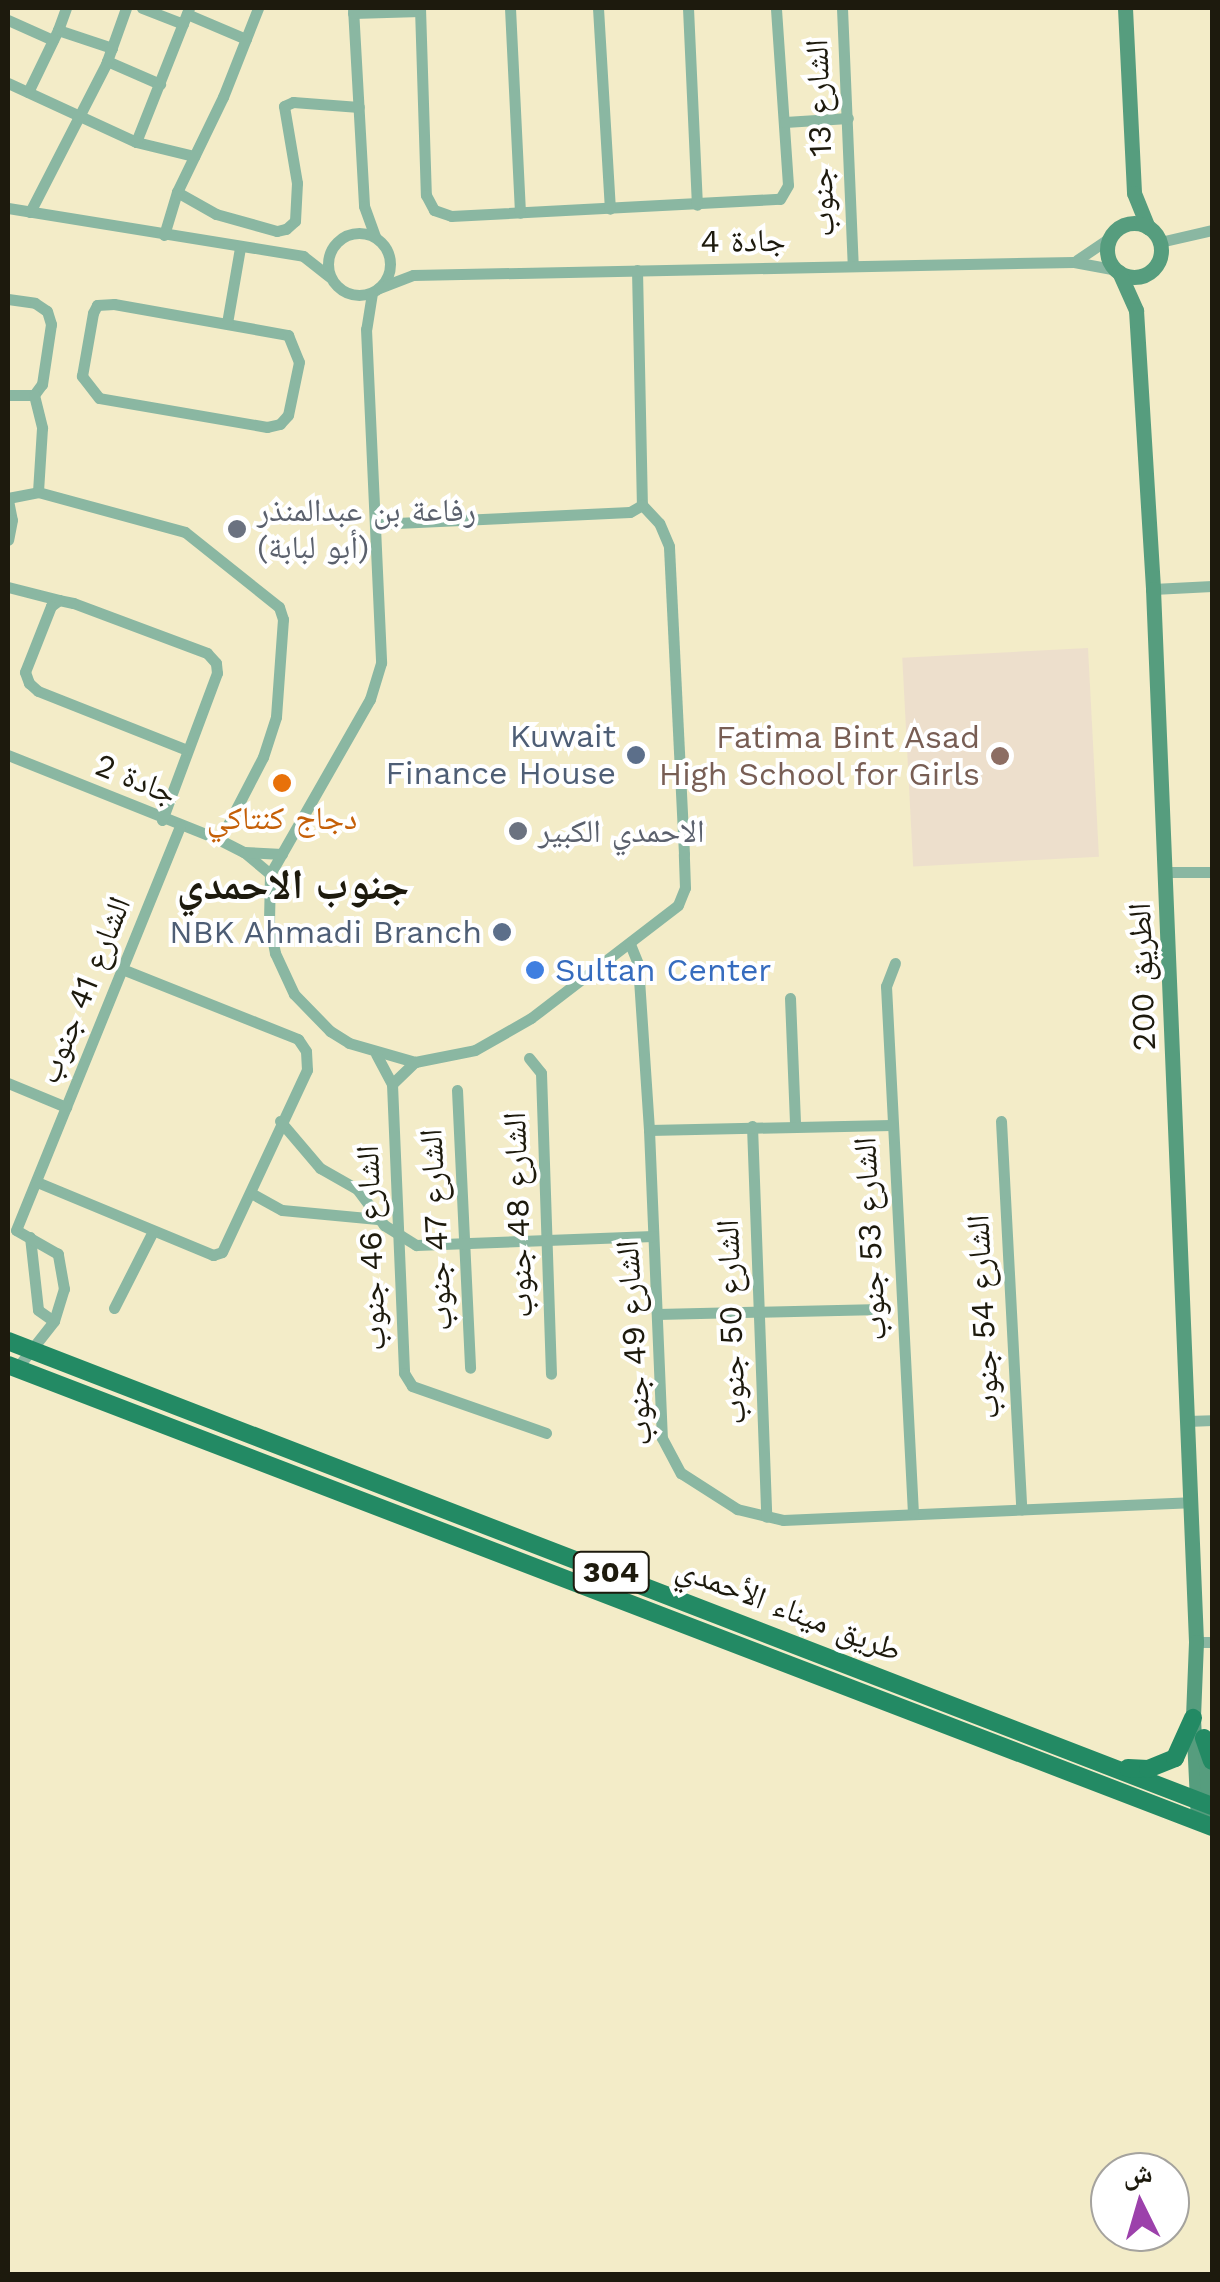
<!DOCTYPE html>
<meta charset="utf-8">
<style>
body{margin:0}
#map{position:relative;width:1220px;height:2282px;overflow:hidden;background:#f3ecc8;font-family:"Work Sans","Noto Naskh Arabic",sans-serif}
div>[style]{position:absolute}
[style*='--x']{left:calc(var(--x)*1px);top:calc(var(--y)*1px);width:calc(var(--w)*1px);rotate:calc(var(--a)*1deg)}
.education>*{inset:0;background:#eddfcc;transform-origin:0 0}
.street>*{height:11px;margin:-5.5px;padding:0 5.5px;transform-origin:5.5px;border-radius:5.5px;background:#8ab7a2}
.street>.ring{margin:-5.5px;padding:0;box-sizing:content-box;background:none;border:11px solid #8ab7a2;border-radius:50%}
.secondary>*{height:15px;margin:-7.5px;padding:0 7.5px;transform-origin:7.5px;border-radius:7.5px;background:#569d7e}
.secondary>.ring{margin:-7.5px;padding:0;box-sizing:content-box;background:none;border:15px solid #569d7e;border-radius:50%}
.primary>*{height:18px;margin:-9px;padding:0 9px;transform-origin:9px;border-radius:9px;background:#238a64}
.dots>*{width:28px;height:28px;translate:-50% -50%;box-sizing:border-box;border:5px solid #fff;border-radius:50%}
span{translate:-50% -50%;white-space:nowrap;text-align:center;line-height:1.15;-webkit-text-stroke:8px #fff;paint-order:stroke}
.shield-label span{padding:2px 8px;background:#fff;border:2px solid;border-radius:8px;-webkit-text-stroke-width:0}
.shield-label{font-size:30px;color:#1d1a0d;font-weight:700}
.street-label{font-size:32px;color:#1d1a0d}
.worship-label{font-size:32px;color:#5b616d}
.left{translate:0 -50%;text-align:left}
.service-label{font-size:32px;color:#4e5e75}
.right{translate:-100% -50%;text-align:right}
.education-label{font-size:32px;color:#785e54}
.food-label{font-size:32px;color:#c56008}
.shop-label{font-size:32px;color:#366cbe}
.district-label{font-size:42px;color:#1d1a0d;font-weight:700}
.frame{position:absolute;inset:0;border:10px solid #1d1a0d;pointer-events:none}
.north{position:absolute;left:1090px;top:2152px;width:100px;height:100px;box-sizing:border-box;background:#fff;border:2px solid #a5a39e;border-radius:50%;rotate:355deg;font-size:28px;font-weight:700;line-height:40px;text-align:center;color:#1d1a0d}
.north::after{content:'';display:block;margin:auto;width:35px;height:45px;background:#9c41ab;clip-path:polygon(50% 0,100% 100%,50% 72%,0 100%)}
</style>
<div id="map">
<div class="education">
<i style="left:1088px;top:648px;width:209px;height:186px;rotate:87deg"></i>
</div>
<div class="street">
<i style="--x:142;--y:8;--w:44;--a:21.3"></i>
<i style="--x:353;--y:8;--w:198;--a:86.8"></i>
<i style="--x:364;--y:206;--w:33;--a:70"></i>
<i style="--x:420;--y:8;--w:187;--a:88.2"></i>
<i style="--x:426;--y:195;--w:17;--a:62"></i>
<i style="--x:434;--y:210;--w:18;--a:19"></i>
<i style="--x:451;--y:216;--w:329;--a:-3"></i>
<i style="--x:780;--y:199;--w:16;--a:-60"></i>
<i style="--x:788;--y:185;--w:177;--a:-93.9"></i>
<i style="--x:510;--y:8;--w:205;--a:87.2"></i>
<i style="--x:598;--y:8;--w:201;--a:86.6"></i>
<i style="--x:688;--y:8;--w:197;--a:87.4"></i>
<i style="--x:842;--y:8;--w:258;--a:87.6"></i>
<i style="--x:353;--y:13;--w:67;--a:-1.7"></i>
<i style="--x:187;--y:14;--w:64;--a:23"></i>
<i style="--x:8;--y:20;--w:49;--a:24"></i>
<i style="--x:58;--y:30;--w:23;--a:-70"></i>
<i style="--x:107;--y:61;--w:58;--a:23.5"></i>
<i style="--x:8;--y:83;--w:141;--a:24.7"></i>
<i style="--x:136;--y:142;--w:60;--a:13.6"></i>
<i style="--x:28;--y:92;--w:69;--a:-64.2"></i>
<i style="--x:58;--y:30;--w:57;--a:18.4"></i>
<i style="--x:785;--y:122;--w:63;--a:-3.6"></i>
<i style="--x:136;--y:142;--w:144;--a:-68.4"></i>
<i style="--x:177;--y:192;--w:45;--a:29.4"></i>
<i style="--x:216;--y:214;--w:63;--a:15.6"></i>
<i style="--x:277;--y:231;--w:9;--a:-13"></i>
<i style="--x:286;--y:229;--w:12;--a:-42"></i>
<i style="--x:295;--y:221;--w:38;--a:-87"></i>
<i style="--x:297;--y:183;--w:78;--a:-99.6"></i>
<i style="--x:284;--y:106;--w:10;--a:-24"></i>
<i style="--x:293;--y:102;--w:66;--a:4.3"></i>
<i style="--x:8;--y:208;--w:299;--a:9.2"></i>
<i style="--x:303;--y:256;--w:33;--a:38"></i>
<i style="--x:30;--y:212;--w:166;--a:-62.8"></i>
<i style="--x:106;--y:64;--w:59;--a:-70.3"></i>
<i class="ring" style="left:328px;top:233px;width:51px;height:51px"></i>
<i style="--x:164;--y:235;--w:45;--a:-73.2"></i>
<i style="--x:177;--y:192;--w:106;--a:-64.2"></i>
<i style="--x:223;--y:97;--w:96;--a:-68.5"></i>
<i style="--x:1160;--y:242;--w:53;--a:-13"></i>
<i style="--x:1077;--y:260;--w:41;--a:-34.1"></i>
<i style="--x:637;--y:270;--w:235;--a:88.8"></i>
<i style="--x:379;--y:288;--w:36;--a:-21"></i>
<i style="--x:413;--y:275;--w:661;--a:-1.13"></i>
<i style="--x:1074;--y:262;--w:44;--a:10.5"></i>
<i style="--x:372;--y:293;--w:36;--a:99"></i>
<i style="--x:366;--y:329;--w:334;--a:87.4"></i>
<i style="--x:381;--y:663;--w:38;--a:107"></i>
<i style="--x:370;--y:699;--w:202;--a:119.7"></i>
<i style="--x:270;--y:874;--w:48;--a:91.2"></i>
<i style="--x:269;--y:922;--w:32;--a:79"></i>
<i style="--x:275;--y:953;--w:45;--a:65.1"></i>
<i style="--x:294;--y:994;--w:52;--a:45.8"></i>
<i style="--x:330;--y:1031;--w:22;--a:32"></i>
<i style="--x:349;--y:1043;--w:69;--a:16.1"></i>
<i style="--x:415;--y:1062;--w:61;--a:-11.3"></i>
<i style="--x:475;--y:1050;--w:64;--a:-29.7"></i>
<i style="--x:531;--y:1018;--w:185;--a:-37.5"></i>
<i style="--x:678;--y:905;--w:18;--a:-68"></i>
<i style="--x:685;--y:888;--w:34;--a:-92"></i>
<i style="--x:684;--y:854;--w:308;--a:-92.8"></i>
<i style="--x:669;--y:546;--w:25;--a:-113"></i>
<i style="--x:659;--y:523;--w:25;--a:-133"></i>
<i style="--x:8;--y:299;--w:27;--a:8"></i>
<i style="--x:35;--y:303;--w:14;--a:34"></i>
<i style="--x:47;--y:311;--w:14;--a:73"></i>
<i style="--x:51;--y:324;--w:61;--a:98.5"></i>
<i style="--x:42;--y:384;--w:14;--a:126"></i>
<i style="--x:34;--y:395;--w:26;--a:180"></i>
<i style="--x:114;--y:304;--w:177;--a:10.1"></i>
<i style="--x:288;--y:335;--w:29;--a:68"></i>
<i style="--x:299;--y:362;--w:54;--a:101.7"></i>
<i style="--x:288;--y:415;--w:12;--a:132"></i>
<i style="--x:280;--y:424;--w:13;--a:167"></i>
<i style="--x:267;--y:427;--w:170;--a:-170.2"></i>
<i style="--x:99;--y:398;--w:28;--a:-128"></i>
<i style="--x:82;--y:376;--w:64;--a:-80.1"></i>
<i style="--x:93;--y:313;--w:9;--a:-63"></i>
<i style="--x:97;--y:305;--w:17;--a:-3"></i>
<i style="--x:227;--y:323;--w:76;--a:-80.2"></i>
<i style="--x:34;--y:395;--w:34;--a:76"></i>
<i style="--x:42;--y:428;--w:64;--a:93.6"></i>
<i style="--x:8;--y:498;--w:31;--a:-11"></i>
<i style="--x:38;--y:492;--w:152;--a:15.2"></i>
<i style="--x:185;--y:532;--w:120;--a:38.6"></i>
<i style="--x:279;--y:607;--w:13;--a:72"></i>
<i style="--x:283;--y:619;--w:98;--a:94.1"></i>
<i style="--x:276;--y:717;--w:42;--a:108"></i>
<i style="--x:263;--y:757;--w:93;--a:117.4"></i>
<i style="--x:8;--y:500;--w:20;--a:79"></i>
<i style="--x:12;--y:520;--w:20;--a:101"></i>
<i style="--x:375;--y:524;--w:255;--a:-2.7"></i>
<i style="--x:630;--y:512;--w:14;--a:-30"></i>
<i style="--x:8;--y:587;--w:53;--a:14.3"></i>
<i style="--x:1153;--y:589;--w:59;--a:-2.9"></i>
<i style="--x:8;--y:755;--w:228;--a:21.8"></i>
<i style="--x:220;--y:840;--w:27;--a:27"></i>
<i style="--x:244;--y:852;--w:34;--a:40"></i>
<i style="--x:162;--y:820;--w:157;--a:-69.5"></i>
<i style="--x:217;--y:673;--w:10;--a:-96"></i>
<i style="--x:216;--y:663;--w:13;--a:-132"></i>
<i style="--x:207;--y:653;--w:143;--a:-159.5"></i>
<i style="--x:73;--y:603;--w:14;--a:-168"></i>
<i style="--x:59;--y:600;--w:10;--a:143"></i>
<i style="--x:51;--y:606;--w:71;--a:111.5"></i>
<i style="--x:25;--y:672;--w:12;--a:70"></i>
<i style="--x:29;--y:683;--w:12;--a:42"></i>
<i style="--x:38;--y:691;--w:160;--a:21.6"></i>
<i style="--x:244;--y:852;--w:38;--a:3"></i>
<i style="--x:1165;--y:872;--w:47;--a:0"></i>
<i style="--x:630;--y:944;--w:22;--a:68"></i>
<i style="--x:638;--y:964;--w:166;--a:86.2"></i>
<i style="--x:649;--y:1130;--w:308;--a:87.6"></i>
<i style="--x:662;--y:1438;--w:40;--a:62"></i>
<i style="--x:681;--y:1473;--w:67;--a:32.7"></i>
<i style="--x:737;--y:1509;--w:47;--a:13.4"></i>
<i style="--x:783;--y:1520;--w:407;--a:-2.5"></i>
<i style="--x:895;--y:963;--w:25;--a:111"></i>
<i style="--x:886;--y:986;--w:528;--a:87.07"></i>
<i style="--x:790;--y:998;--w:126;--a:87.7"></i>
<i style="--x:376;--y:1054;--w:34;--a:62"></i>
<i style="--x:392;--y:1084;--w:289;--a:87.6"></i>
<i style="--x:404;--y:1373;--w:15;--a:58"></i>
<i style="--x:412;--y:1386;--w:142;--a:19.3"></i>
<i style="--x:529;--y:1058;--w:19;--a:51"></i>
<i style="--x:541;--y:1073;--w:301;--a:88.1"></i>
<i style="--x:8;--y:1083;--w:63;--a:22.5"></i>
<i style="--x:392;--y:1084;--w:32;--a:-44"></i>
<i style="--x:457;--y:1090;--w:278;--a:87.3"></i>
<i style="--x:280;--y:1121;--w:62;--a:49.6"></i>
<i style="--x:320;--y:1168;--w:43;--a:29.6"></i>
<i style="--x:357;--y:1189;--w:45;--a:53.1"></i>
<i style="--x:384;--y:1225;--w:38;--a:32"></i>
<i style="--x:416;--y:1245;--w:237;--a:-2.2"></i>
<i style="--x:1001;--y:1121;--w:389;--a:87"></i>
<i style="--x:752;--y:1126;--w:391;--a:87.9"></i>
<i style="--x:649;--y:1130;--w:242;--a:-1.2"></i>
<i style="--x:37;--y:1182;--w:191;--a:22.5"></i>
<i style="--x:213;--y:1255;--w:9;--a:-18"></i>
<i style="--x:222;--y:1252;--w:201;--a:-65"></i>
<i style="--x:307;--y:1070;--w:19;--a:-93"></i>
<i style="--x:306;--y:1051;--w:14;--a:-124"></i>
<i style="--x:298;--y:1039;--w:189;--a:-158.3"></i>
<i style="--x:251;--y:1193;--w:35;--a:29"></i>
<i style="--x:282;--y:1210;--w:96;--a:5.4"></i>
<i style="--x:30;--y:1237;--w:73;--a:83.7"></i>
<i style="--x:38;--y:1310;--w:19;--a:35"></i>
<i style="--x:114;--y:1308;--w:86;--a:-63.1"></i>
<i style="--x:657;--y:1314;--w:213;--a:-1.3"></i>
<i style="--x:17;--y:1368;--w:60;--a:-51.8"></i>
<i style="--x:54;--y:1321;--w:34;--a:-73"></i>
<i style="--x:64;--y:1289;--w:36;--a:-100"></i>
<i style="--x:58;--y:1254;--w:48;--a:-150.3"></i>
<i style="--x:16;--y:1230;--w:436;--a:-67.9"></i>
<i style="--x:1187;--y:1421;--w:25;--a:-2"></i>
<i style="--x:1196;--y:1642;--w:16;--a:0"></i>
</div>
<div class="secondary">
<i style="--x:1125;--y:8;--w:185;--a:87.2"></i>
<i style="--x:1134;--y:193;--w:37;--a:68"></i>
<i class="ring" style="left:1107px;top:223px;width:39px;height:39px"></i>
<i style="--x:1119;--y:272;--w:42;--a:65.9"></i>
<i style="--x:1136;--y:310;--w:280;--a:86.5"></i>
<i style="--x:1153;--y:589;--w:1054;--a:87.66"></i>
<i style="--x:1196;--y:1642;--w:76;--a:92.3"></i>
<i style="--x:1193;--y:1718;--w:104;--a:87.2"></i>
<i style="--x:1205;--y:1751;--w:75;--a:85.4"></i>
</div>
<div class="primary">
<i style="--x:8;--y:1341;--w:1291;--a:21.12"></i>
<i style="--x:8;--y:1365;--w:1290;--a:20.99"></i>
<i style="--x:1204;--y:1738;--w:24;--a:71"></i>
<i style="--x:1128;--y:1768;--w:20;--a:3"></i>
<i style="--x:1148;--y:1769;--w:29;--a:-22"></i>
<i style="--x:1175;--y:1758;--w:44;--a:-65.8"></i>
</div>
<div class="dots">
<i style="left:237px;top:529px;background:#6b7280"></i>
<i style="left:636px;top:755px;background:#5c6f8a"></i>
<i style="left:1000px;top:756px;background:#8d6e63"></i>
<i style="left:282px;top:783px;background:#e8710a"></i>
<i style="left:518px;top:831px;background:#6b7280"></i>
<i style="left:502px;top:932px;background:#5c6f8a"></i>
<i style="left:535px;top:970px;background:#3f7fe0"></i>
</div>
<div class="shield-label">
<span style="left:611px;top:1572px">304</span>
</div>
<div class="street-label">
<span style="left:820px;top:138px;rotate:-92deg">الشارع 13 جنوب</span>
<span style="left:743px;top:241px;rotate:-1deg">جادة 4</span>
<span style="left:136px;top:779px;rotate:22deg">جادة 2</span>
<span style="left:1142px;top:977px;rotate:-92deg">الطريق 200</span>
<span style="left:84px;top:990px;rotate:-68deg">الشارع 41 جنوب</span>
<span style="left:518px;top:1215px;rotate:-92deg">الشارع 48 جنوب</span>
<span style="left:436px;top:1230px;rotate:-93deg">الشارع 47 جنوب</span>
<span style="left:870px;top:1239px;rotate:-93deg">الشارع 53 جنوب</span>
<span style="left:371px;top:1248px;rotate:-92deg">الشارع 46 جنوب</span>
<span style="left:983px;top:1317px;rotate:-93deg">الشارع 54 جنوب</span>
<span style="left:731px;top:1322px;rotate:-92deg">الشارع 50 جنوب</span>
<span style="left:634px;top:1343px;rotate:-94deg">الشارع 49 جنوب</span>
<span style="left:789px;top:1609px;rotate:21deg">طريق ميناء الأحمدي</span>
</div>
<div class="worship-label">
<span class="left" style="left:257px;top:529px">رفاعة بن عبدالمنذر<br>(أبو لبابة)</span>
<span class="left" style="left:538px;top:831px">الاحمدي الكبير</span>
</div>
<div class="service-label">
<span class="right" style="left:616px;top:755px">Kuwait<br>Finance House</span>
<span class="right" style="left:482px;top:932px">NBK Ahmadi Branch</span>
</div>
<div class="education-label">
<span class="right" style="left:980px;top:756px">Fatima Bint Asad<br>High School for Girls</span>
</div>
<div class="food-label">
<span style="left:282px;top:818px">دجاج كنتاكي</span>
</div>
<div class="shop-label">
<span class="left" style="left:555px;top:970px">Sultan Center</span>
</div>
<div class="district-label">
<span style="left:293px;top:885px">جنوب الاحمدي</span>
</div>
<div class="frame"></div>
<div class="north">ش</div>
</div>
